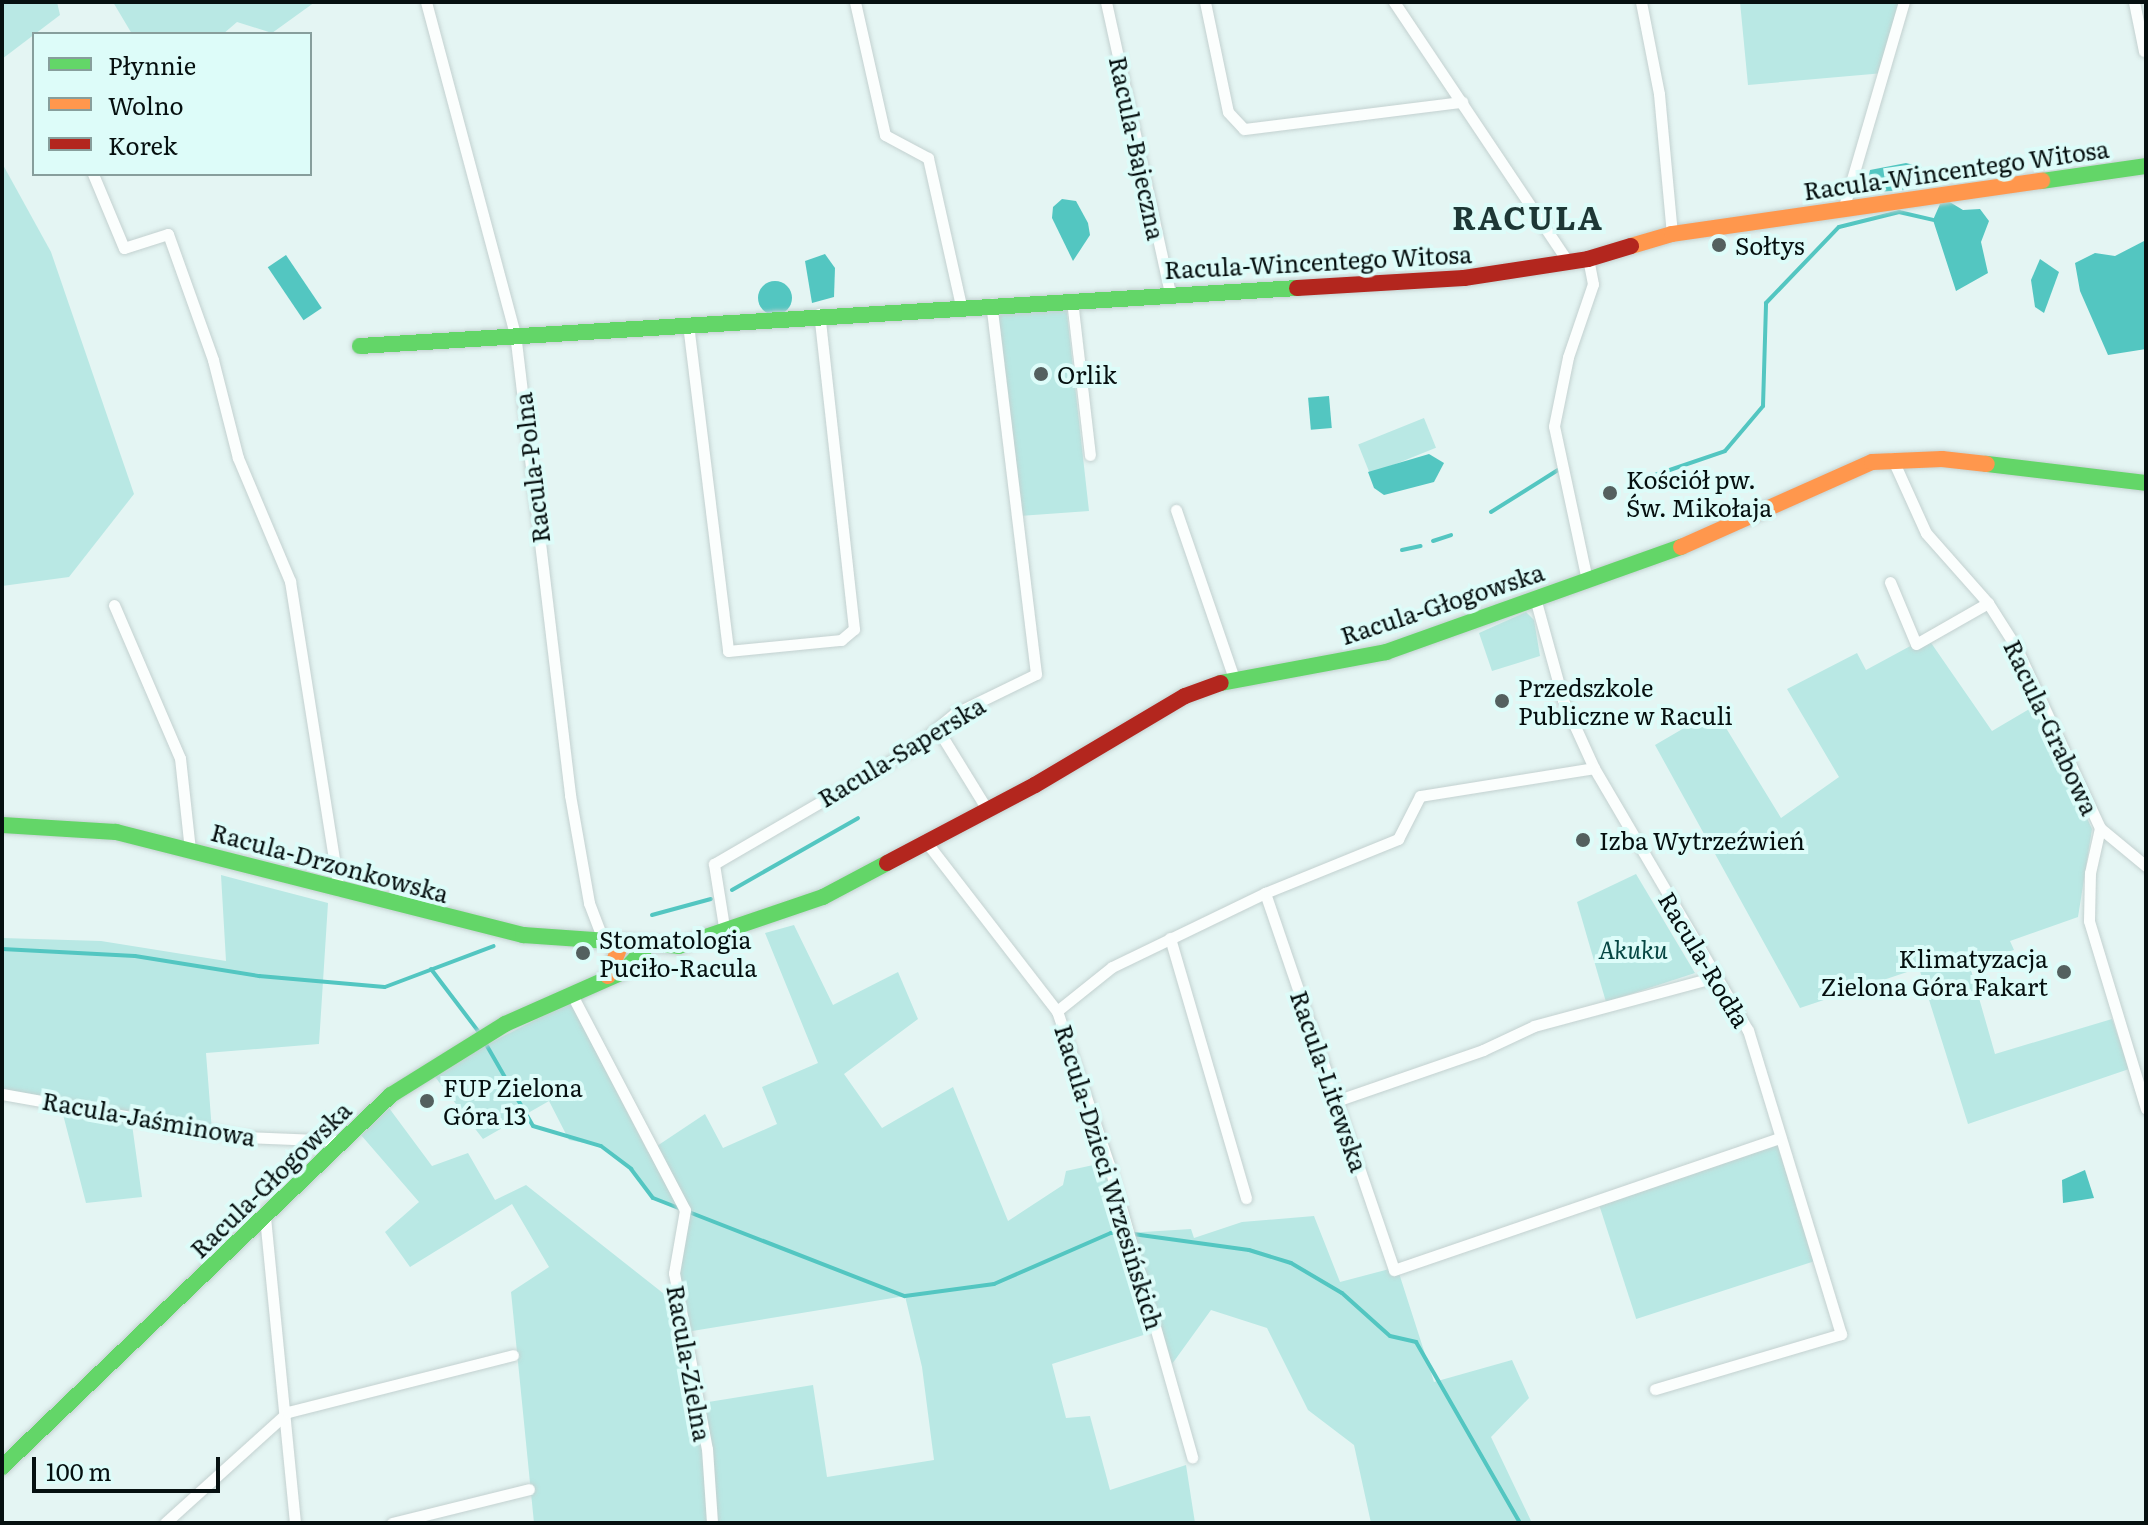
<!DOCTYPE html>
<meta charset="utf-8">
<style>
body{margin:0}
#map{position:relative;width:2148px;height:1525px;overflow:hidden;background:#e4f5f3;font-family:Literata,serif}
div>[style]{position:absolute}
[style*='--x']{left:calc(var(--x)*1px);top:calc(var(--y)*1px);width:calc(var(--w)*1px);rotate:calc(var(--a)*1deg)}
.green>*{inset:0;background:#b9e8e4;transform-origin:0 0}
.water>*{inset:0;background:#53c6c1;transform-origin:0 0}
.round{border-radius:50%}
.stream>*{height:4px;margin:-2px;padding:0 2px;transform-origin:2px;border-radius:2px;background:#53c6c1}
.roads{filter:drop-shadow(0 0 2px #c3d1d0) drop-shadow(0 0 2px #c3d1d0)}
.street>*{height:11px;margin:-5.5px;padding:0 5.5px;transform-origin:5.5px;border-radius:5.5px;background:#fbfefd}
.fast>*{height:16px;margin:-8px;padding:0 8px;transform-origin:8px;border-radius:8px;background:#63d668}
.slow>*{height:16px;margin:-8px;padding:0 8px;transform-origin:8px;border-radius:8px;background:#ff974d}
.jam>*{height:16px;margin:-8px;padding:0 8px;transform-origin:8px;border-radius:8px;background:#b3261e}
.dots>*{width:22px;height:22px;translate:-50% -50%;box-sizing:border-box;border:4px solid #ddfcf9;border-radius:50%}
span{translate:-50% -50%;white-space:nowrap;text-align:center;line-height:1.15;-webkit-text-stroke:8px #ddfcf9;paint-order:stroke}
.street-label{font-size:24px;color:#061010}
.poi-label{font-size:24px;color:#061010}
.left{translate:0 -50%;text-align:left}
.right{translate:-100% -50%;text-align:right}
.park-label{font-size:24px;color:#054542;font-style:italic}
.district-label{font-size:32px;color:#1d3735;font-weight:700;letter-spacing:2px}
.frame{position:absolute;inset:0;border:4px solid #061010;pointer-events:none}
.legend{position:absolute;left:32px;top:32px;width:280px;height:144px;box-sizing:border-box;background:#ddfcf9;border:2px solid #879e9c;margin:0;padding:10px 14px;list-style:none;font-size:24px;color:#061010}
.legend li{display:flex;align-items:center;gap:16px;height:40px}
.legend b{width:40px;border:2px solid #879e9c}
.scale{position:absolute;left:32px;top:1457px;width:188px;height:36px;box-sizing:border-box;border:4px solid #061010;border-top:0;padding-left:10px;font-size:24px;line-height:28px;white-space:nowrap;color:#061010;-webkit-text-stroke:6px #ddfcf9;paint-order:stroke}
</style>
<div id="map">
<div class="green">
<i style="clip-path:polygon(2px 2px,57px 2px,60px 15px,2px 59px)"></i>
<i style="clip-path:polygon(113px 2px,315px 2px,272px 33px,237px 22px,223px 34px,132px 34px)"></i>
<i style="clip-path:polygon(1740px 2px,1906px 2px,1884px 73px,1748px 85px)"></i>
<i style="clip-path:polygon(2px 163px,51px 252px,134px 494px,69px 577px,2px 586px)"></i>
<i style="clip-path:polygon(1066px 305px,1089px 511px,1019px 516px,997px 330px,999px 312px)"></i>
<i style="left:1424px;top:418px;width:32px;height:71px;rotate:68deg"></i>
<i style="clip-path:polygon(1526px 612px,1534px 620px,1540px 656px,1492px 671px,1479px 633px)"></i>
<i style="clip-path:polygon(1927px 637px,1992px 731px,2036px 705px,2092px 829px,2078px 917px,2010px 941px,2014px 950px,1969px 963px,1995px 1054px,2112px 1019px,2129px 1069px,1968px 1124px,1919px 968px,1800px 1008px,1655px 745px,1715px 710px,1781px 818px,1839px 777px,1787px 689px,1857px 653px,1866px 670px)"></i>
<i style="clip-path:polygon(1636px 874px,1695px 973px,1606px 1002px,1577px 902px)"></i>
<i style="clip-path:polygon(221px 875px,328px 903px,319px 1044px,206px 1053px,212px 1131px,131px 1117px,142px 1197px,86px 1203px,60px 1103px,2px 1093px,2px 938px,101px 941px,226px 961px)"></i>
<i style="clip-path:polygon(evenodd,794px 925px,833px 1005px,898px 972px,918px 1019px,844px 1074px,882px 1128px,953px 1087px,1008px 1221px,1063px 1185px,1066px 1171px,1107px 1162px,1127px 1233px,1191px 1229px,1194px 1238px,1242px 1222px,1314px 1216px,1340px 1282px,1397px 1267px,1434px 1382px,1512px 1360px,1529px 1398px,1491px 1437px,1532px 1523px,1371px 1523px,1354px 1445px,1308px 1410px,1267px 1328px,1211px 1310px,1167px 1371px,1153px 1332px,1052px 1364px,1066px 1418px,1090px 1416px,1110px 1490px,1186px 1465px,1195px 1523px,534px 1523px,511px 1292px,549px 1267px,512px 1204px,410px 1267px,385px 1232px,419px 1202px,361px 1135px,389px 1108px,432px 1166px,468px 1153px,495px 1200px,526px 1185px,673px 1301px,671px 1280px,683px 1211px,653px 1198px,631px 1169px,601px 1146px,569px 1140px,549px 1101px,483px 1139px,432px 1073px,570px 1002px,648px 1152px,705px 1114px,723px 1148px,777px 1124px,762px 1087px,818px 1063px,765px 933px,794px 925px,905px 1296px,922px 1367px,934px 1460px,827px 1477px,813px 1385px,696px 1404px,680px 1333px,905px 1296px)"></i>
<i style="left:1777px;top:1144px;width:123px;height:188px;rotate:72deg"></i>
</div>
<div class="water">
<i style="clip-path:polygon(1906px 163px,1922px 167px,1917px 189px,1878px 192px,1867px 186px,1870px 170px)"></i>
<i style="clip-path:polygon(1062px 199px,1076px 201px,1088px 223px,1090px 235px,1073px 261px,1052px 218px,1053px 207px)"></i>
<i style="clip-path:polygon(1948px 201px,1963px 210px,1980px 209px,1989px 221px,1981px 242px,1988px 273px,1956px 291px,1933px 220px,1940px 204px)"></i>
<i style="clip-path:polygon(2146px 240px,2146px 349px,2108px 355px,2080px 291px,2075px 263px,2095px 253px,2115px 256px)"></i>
<i style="clip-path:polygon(825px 254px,835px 268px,834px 297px,812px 303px,805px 261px)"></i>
<i style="left:286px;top:255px;width:64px;height:22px;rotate:56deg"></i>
<i style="clip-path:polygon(2040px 259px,2059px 272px,2044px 313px,2035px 307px,2031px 280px)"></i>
<i class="round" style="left:758px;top:281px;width:34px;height:34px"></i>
<i style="left:1329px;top:396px;width:32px;height:21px;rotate:85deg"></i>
<i style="clip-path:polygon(1429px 454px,1444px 463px,1434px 482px,1384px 495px,1374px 488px,1368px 472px)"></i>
<i style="clip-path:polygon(2085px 1170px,2094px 1198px,2063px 1203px,2062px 1180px)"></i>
</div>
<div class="stream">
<i style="--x:1655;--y:475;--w:74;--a:-18.9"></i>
<i style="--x:1725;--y:451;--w:59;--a:-49.8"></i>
<i style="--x:1763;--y:406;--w:103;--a:-88.3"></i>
<i style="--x:1766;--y:303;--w:105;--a:-46.2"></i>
<i style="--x:1839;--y:227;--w:62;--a:-14"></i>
<i style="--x:1899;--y:212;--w:35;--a:13"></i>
<i style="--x:1491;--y:512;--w:79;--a:-32.1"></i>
<i style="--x:1433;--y:541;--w:19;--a:-18"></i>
<i style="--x:1402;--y:550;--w:19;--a:-12"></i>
<i style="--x:732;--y:890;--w:145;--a:-29.7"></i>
<i style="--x:652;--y:915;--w:61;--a:-15.2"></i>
<i style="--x:2;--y:949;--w:133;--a:3"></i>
<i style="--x:135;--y:956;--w:126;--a:9.2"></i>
<i style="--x:259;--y:976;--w:126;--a:5"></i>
<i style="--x:385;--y:987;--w:116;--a:-20.6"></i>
<i style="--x:431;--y:969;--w:78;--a:52.8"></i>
<i style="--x:487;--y:1046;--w:92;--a:60.1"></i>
<i style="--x:533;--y:1126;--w:71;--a:16.4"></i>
<i style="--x:601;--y:1146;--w:38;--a:37"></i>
<i style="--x:631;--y:1169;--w:36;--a:53"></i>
<i style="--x:653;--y:1198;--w:270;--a:21.3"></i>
<i style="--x:905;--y:1296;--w:90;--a:-7.7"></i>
<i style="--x:994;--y:1284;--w:128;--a:-23.6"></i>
<i style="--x:1111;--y:1233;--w:13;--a:0"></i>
<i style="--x:1133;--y:1234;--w:117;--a:7.9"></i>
<i style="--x:1249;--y:1250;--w:44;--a:17.2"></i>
<i style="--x:1291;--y:1263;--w:59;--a:30.5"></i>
<i style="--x:1342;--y:1293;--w:64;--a:41.9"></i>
<i style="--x:1390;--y:1336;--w:27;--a:13"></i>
<i style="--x:1416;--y:1342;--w:209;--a:60.1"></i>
</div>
<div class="roads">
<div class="street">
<i style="--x:426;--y:2;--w:343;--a:75"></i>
<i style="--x:515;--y:333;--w:465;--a:83.2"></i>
<i style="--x:570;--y:795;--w:110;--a:80"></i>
<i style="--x:589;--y:903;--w:39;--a:69"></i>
<i style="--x:855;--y:2;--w:136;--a:77.3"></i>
<i style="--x:885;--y:135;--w:49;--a:28.1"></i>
<i style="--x:928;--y:158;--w:152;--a:77.4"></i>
<i style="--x:1106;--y:2;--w:299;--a:77.6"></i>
<i style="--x:1205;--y:2;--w:112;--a:78.2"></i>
<i style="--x:1228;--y:112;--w:23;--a:47"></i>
<i style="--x:1244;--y:129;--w:220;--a:-7.1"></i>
<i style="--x:1394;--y:2;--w:314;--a:56.2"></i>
<i style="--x:1641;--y:2;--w:94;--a:78.9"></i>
<i style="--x:1659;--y:94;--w:141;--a:84.7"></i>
<i style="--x:2134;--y:2;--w:50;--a:78.5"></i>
<i style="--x:93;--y:174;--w:80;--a:67.3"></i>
<i style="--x:124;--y:248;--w:46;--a:-17.7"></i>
<i style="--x:168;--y:234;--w:134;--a:70.3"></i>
<i style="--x:213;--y:360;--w:101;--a:75.7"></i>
<i style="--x:238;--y:458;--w:134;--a:67.1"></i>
<i style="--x:290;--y:581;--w:313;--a:81"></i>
<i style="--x:1843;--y:210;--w:217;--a:-73.7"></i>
<i style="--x:1072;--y:300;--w:156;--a:83.4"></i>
<i style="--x:688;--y:324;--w:329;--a:83"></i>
<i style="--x:728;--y:651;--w:114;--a:-5.6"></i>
<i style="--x:841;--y:640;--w:17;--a:-40"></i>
<i style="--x:854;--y:629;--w:317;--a:-96.3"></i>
<i style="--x:1892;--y:458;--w:82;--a:65.6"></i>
<i style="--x:1926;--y:533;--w:94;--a:48.5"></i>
<i style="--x:1988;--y:603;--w:52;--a:57.5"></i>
<i style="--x:2016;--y:647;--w:200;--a:65.1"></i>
<i style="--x:2100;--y:828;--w:60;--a:39.6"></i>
<i style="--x:1176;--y:510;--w:178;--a:71"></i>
<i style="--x:1587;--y:580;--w:157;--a:-102.1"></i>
<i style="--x:1554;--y:426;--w:70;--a:-78.5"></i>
<i style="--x:1568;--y:357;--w:77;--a:-71.1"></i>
<i style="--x:1593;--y:284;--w:25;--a:-101"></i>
<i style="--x:1890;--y:582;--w:67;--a:67.2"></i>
<i style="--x:1916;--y:644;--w:83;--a:-29.7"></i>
<i style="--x:1535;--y:598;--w:106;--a:74.6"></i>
<i style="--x:1563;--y:700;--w:75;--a:65.5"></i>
<i style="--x:1594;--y:768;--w:304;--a:59.6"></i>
<i style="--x:1748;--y:1030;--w:318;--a:73"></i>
<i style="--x:1841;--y:1334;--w:194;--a:163.5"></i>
<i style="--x:114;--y:605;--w:167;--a:66.7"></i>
<i style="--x:180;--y:758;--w:93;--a:83.8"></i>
<i style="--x:937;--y:728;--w:97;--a:58.4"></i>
<i style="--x:2100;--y:828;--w:46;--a:102.5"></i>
<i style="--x:2090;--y:873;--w:48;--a:91.2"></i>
<i style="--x:2089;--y:921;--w:196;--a:73.1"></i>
<i style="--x:927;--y:843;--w:212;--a:52.3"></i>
<i style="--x:1057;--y:1011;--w:163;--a:71.3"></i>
<i style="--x:1109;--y:1165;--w:304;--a:74.1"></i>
<i style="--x:1265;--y:893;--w:398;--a:71.1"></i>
<i style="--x:1394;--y:1270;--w:408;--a:-18.9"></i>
<i style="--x:725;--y:933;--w:70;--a:-99.1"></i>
<i style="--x:714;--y:864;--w:227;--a:-30.2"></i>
<i style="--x:910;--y:750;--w:57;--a:-39.3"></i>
<i style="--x:954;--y:714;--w:91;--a:-26"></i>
<i style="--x:1036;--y:674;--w:373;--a:-96.9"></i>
<i style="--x:1170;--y:938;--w:271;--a:73.7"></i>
<i style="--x:571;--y:993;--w:245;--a:62.3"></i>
<i style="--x:685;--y:1210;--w:64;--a:99.9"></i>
<i style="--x:674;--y:1273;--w:179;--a:79.4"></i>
<i style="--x:707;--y:1449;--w:74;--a:86.1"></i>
<i style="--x:1057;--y:1011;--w:70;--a:-38.7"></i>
<i style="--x:1112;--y:967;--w:170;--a:-25.8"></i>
<i style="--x:1265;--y:893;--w:144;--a:-22.1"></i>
<i style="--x:1398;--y:839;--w:48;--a:-62.9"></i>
<i style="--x:1420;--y:796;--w:176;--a:-9.1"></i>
<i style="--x:2;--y:1094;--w:246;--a:10.1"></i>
<i style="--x:244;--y:1137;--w:99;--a:2.3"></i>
<i style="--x:1336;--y:1101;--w:156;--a:-19.1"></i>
<i style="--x:1483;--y:1050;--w:56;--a:-25.2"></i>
<i style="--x:1534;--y:1026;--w:188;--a:-15.1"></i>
<i style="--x:265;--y:1217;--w:307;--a:84.4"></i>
<i style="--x:165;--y:1523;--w:166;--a:-42.1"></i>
<i style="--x:288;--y:1412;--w:232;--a:-14.2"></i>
<i style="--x:392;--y:1523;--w:141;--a:-13.9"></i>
</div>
<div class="fast">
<i style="--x:2042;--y:181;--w:105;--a:-8.2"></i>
<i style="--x:360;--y:346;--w:939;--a:-3.54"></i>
<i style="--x:1987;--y:464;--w:160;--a:6.8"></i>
<i style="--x:1221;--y:683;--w:168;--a:-10.6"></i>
<i style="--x:1386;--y:652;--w:313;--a:-19.6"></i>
<i style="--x:2;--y:825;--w:114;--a:3.5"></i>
<i style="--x:116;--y:832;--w:420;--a:14.2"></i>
<i style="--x:523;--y:935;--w:156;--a:4"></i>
<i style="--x:679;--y:946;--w:152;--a:-18.8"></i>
<i style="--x:823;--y:897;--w:72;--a:-28"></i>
<i style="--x:2;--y:1467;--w:538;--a:-43.72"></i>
<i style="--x:391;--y:1095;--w:134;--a:-31.9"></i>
<i style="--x:505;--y:1024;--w:129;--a:-23.8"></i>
<i style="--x:623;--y:972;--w:35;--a:-47"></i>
</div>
<div class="slow">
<i style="--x:1631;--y:246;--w:43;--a:-16.3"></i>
<i style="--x:1672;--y:234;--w:374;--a:-8.2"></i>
<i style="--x:1681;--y:547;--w:209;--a:-24"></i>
<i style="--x:1872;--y:462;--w:70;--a:-2.5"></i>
<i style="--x:1942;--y:459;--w:45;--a:6.3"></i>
<i style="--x:608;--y:976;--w:37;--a:-68"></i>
</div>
<div class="jam">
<i style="--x:1297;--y:288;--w:167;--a:-3.4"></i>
<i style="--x:1464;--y:278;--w:125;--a:-8.7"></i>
<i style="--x:1588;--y:259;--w:45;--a:-16.8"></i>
<i style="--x:887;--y:863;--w:167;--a:-27.8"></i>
<i style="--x:1035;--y:785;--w:174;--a:-30.7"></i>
<i style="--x:1185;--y:696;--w:38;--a:-20"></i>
</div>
</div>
<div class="dots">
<i style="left:1719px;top:245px;background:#54605f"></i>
<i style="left:1041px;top:374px;background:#54605f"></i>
<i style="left:1610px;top:493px;background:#54605f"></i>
<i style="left:1502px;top:701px;background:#54605f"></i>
<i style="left:1583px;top:840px;background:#54605f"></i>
<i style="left:583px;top:953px;background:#54605f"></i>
<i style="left:2064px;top:972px;background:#54605f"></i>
<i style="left:427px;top:1101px;background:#54605f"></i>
</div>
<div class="street-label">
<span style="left:1138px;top:148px;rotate:78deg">Racula-Bajeczna</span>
<span style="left:1956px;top:169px;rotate:-8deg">Racula-Wincentego Witosa</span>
<span style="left:1318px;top:261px;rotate:-3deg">Racula-Wincentego Witosa</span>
<span style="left:531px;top:468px;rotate:-97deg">Racula-Polna</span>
<span style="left:1442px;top:603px;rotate:-18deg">Racula-Głogowska</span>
<span style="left:2052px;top:727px;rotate:65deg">Racula-Grabowa</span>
<span style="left:901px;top:751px;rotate:-31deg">Racula-Saperska</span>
<span style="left:330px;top:862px;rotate:15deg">Racula-Drzonkowska</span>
<span style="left:1705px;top:959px;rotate:59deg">Racula-Rodła</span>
<span style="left:1330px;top:1081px;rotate:71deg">Racula-Litewska</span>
<span style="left:149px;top:1118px;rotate:10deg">Racula-Jaśminowa</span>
<span style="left:1110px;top:1177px;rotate:73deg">Racula-Dzieci Wrzesińskich</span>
<span style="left:270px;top:1179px;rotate:-44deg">Racula-Głogowska</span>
<span style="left:690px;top:1363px;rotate:80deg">Racula-Zielna</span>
</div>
<div class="poi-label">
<span class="left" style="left:1735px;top:245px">Sołtys</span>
<span class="left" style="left:1057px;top:374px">Orlik</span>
<span class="left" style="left:1626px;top:493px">Kościół pw.<br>Św. Mikołaja</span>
<span class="left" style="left:1518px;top:701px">Przedszkole<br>Publiczne w Raculi</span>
<span class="left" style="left:1599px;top:840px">Izba Wytrzeźwień</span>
<span class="left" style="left:599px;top:953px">Stomatologia<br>Puciło-Racula</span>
<span class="right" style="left:2048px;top:972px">Klimatyzacja<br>Zielona Góra Fakart</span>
<span class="left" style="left:443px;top:1101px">FUP Zielona<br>Góra 13</span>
</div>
<div class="park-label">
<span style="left:1633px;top:949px">Akuku</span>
</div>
<div class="district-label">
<span style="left:1528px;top:216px">RACULA</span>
</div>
<div class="frame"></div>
<ul class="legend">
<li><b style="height:10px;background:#63d668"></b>Płynnie</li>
<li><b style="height:10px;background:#ff974d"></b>Wolno</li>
<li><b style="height:10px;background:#b3261e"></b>Korek</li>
</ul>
<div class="scale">100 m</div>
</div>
